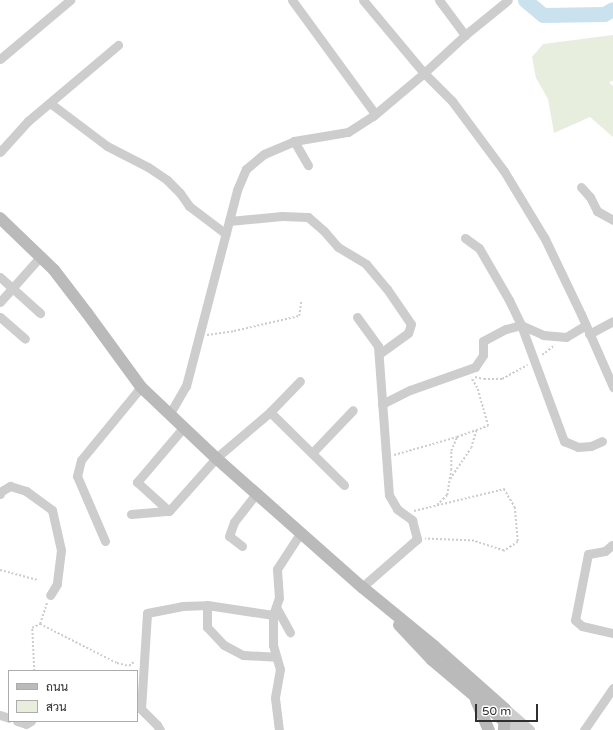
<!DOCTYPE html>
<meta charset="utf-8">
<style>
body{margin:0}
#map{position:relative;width:613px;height:730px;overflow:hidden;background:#fff;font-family:"Varela Round",Sarabun,sans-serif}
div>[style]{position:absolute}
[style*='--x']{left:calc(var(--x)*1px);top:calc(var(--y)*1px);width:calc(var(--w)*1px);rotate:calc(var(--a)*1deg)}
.green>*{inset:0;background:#e7eede}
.river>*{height:15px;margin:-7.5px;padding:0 7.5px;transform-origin:7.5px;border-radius:7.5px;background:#cae2ee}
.path>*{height:1.5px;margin-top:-0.75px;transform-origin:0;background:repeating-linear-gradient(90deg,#cdcdcd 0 2px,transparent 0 4px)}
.minor>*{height:9px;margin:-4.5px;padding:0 4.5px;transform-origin:4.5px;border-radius:4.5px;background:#cdcdcd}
.tertiary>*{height:11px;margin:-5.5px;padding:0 5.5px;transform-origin:5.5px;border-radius:5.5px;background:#cdcdcd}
.secondary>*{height:12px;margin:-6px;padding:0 6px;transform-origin:6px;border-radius:6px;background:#bababa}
span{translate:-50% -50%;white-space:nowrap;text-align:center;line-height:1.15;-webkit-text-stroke:4px #fff;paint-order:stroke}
.legend{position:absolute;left:8px;top:670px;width:130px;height:52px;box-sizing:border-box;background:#fff;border:1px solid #acacac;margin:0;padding:5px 7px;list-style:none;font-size:12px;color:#303030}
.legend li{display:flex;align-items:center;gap:8px;height:20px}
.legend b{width:20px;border:1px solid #acacac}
.scale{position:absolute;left:475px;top:704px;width:63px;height:18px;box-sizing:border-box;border:2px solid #303030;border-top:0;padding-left:5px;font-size:12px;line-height:14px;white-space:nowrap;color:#303030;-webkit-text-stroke:3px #fff;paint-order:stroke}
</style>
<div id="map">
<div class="green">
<i style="clip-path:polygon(613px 35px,613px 81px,609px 82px,613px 86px,613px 137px,590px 117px,554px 133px,548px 99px,536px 78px,532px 57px,543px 44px)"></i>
</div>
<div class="river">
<i style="--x:525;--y:0;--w:23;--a:40"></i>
<i style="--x:543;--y:15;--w:61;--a:-0.9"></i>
<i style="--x:604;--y:14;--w:10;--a:-29"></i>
</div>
<div class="path">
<i style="--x:207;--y:335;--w:27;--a:-8"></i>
<i style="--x:234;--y:331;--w:67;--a:-13"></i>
<i style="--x:299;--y:316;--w:14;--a:-82"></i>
<i style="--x:542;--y:355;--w:16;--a:-38"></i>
<i style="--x:475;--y:377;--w:9;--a:13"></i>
<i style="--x:484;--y:379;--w:18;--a:0"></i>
<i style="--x:502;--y:379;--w:29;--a:-29"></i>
<i style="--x:394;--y:455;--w:66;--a:-15.9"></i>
<i style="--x:450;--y:479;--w:37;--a:-56"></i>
<i style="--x:471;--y:448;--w:18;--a:-74"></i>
<i style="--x:437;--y:505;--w:14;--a:-45"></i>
<i style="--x:447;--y:495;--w:25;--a:-81"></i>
<i style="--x:451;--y:470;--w:19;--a:-90"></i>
<i style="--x:451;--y:451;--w:15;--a:-67"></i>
<i style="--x:457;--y:437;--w:33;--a:-20"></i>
<i style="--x:488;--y:426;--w:40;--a:-106"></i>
<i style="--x:477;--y:388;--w:12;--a:-121"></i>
<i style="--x:414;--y:511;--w:93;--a:-13.7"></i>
<i style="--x:504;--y:489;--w:21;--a:59"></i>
<i style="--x:515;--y:507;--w:35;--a:85"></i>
<i style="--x:518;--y:542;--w:17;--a:147"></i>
<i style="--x:504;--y:551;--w:32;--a:-162"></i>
<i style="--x:474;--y:541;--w:49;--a:-177.7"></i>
<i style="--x:0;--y:570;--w:39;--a:15"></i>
<i style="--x:40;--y:624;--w:86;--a:26.9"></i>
<i style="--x:117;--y:663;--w:12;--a:14"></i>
<i style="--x:129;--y:666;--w:8;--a:-40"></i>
<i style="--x:34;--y:671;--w:43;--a:-92.7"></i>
<i style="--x:32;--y:628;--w:9;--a:-27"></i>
<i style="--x:40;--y:624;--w:22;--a:-72"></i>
</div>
<div class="minor">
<i style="--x:292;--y:0;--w:141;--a:53.9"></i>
<i style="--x:363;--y:0;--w:94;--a:50.2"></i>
<i style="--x:423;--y:72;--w:41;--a:45"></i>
<i style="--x:452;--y:101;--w:87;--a:53.4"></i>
<i style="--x:504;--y:171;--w:79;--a:58.9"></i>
<i style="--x:545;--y:239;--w:83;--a:64.4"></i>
<i style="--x:581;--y:314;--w:80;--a:66.3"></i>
<i style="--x:439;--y:0;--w:44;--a:53.4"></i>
<i style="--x:0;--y:59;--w:92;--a:-40.1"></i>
<i style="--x:50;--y:103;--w:71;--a:37"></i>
<i style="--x:107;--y:146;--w:46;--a:27.1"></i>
<i style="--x:148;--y:167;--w:23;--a:34"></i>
<i style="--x:167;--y:180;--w:18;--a:45"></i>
<i style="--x:180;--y:193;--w:16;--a:55"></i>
<i style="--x:189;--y:206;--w:46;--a:37.1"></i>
<i style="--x:294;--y:141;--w:28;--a:60"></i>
<i style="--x:0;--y:152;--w:42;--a:-47.9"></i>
<i style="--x:28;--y:121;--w:118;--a:-40.2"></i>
<i style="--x:581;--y:187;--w:13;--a:48"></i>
<i style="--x:590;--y:197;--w:16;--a:63"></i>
<i style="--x:597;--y:211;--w:18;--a:29"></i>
<i style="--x:229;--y:221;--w:53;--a:-5.4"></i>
<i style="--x:282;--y:216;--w:26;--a:2"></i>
<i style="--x:308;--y:217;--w:21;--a:41"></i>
<i style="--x:324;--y:231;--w:21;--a:49"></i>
<i style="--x:338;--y:247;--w:33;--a:31"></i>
<i style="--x:366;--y:264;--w:33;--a:50"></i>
<i style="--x:387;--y:289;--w:42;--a:55.6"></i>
<i style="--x:411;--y:324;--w:9;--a:108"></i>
<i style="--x:408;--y:333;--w:36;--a:144"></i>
<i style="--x:465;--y:238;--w:17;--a:36"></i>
<i style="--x:479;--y:248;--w:60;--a:60"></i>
<i style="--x:509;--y:300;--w:28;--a:64"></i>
<i style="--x:521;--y:325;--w:124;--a:69.7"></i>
<i style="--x:564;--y:441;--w:15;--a:23"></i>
<i style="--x:578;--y:447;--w:13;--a:-4"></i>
<i style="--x:591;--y:446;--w:12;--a:-24"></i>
<i style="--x:0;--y:277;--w:54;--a:42"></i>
<i style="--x:0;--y:302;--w:60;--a:-48.4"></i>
<i style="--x:0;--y:317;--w:33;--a:41"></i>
<i style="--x:357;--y:317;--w:36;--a:54"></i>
<i style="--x:378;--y:346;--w:149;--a:85.8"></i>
<i style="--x:389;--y:495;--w:16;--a:60"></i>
<i style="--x:397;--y:509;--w:19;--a:36"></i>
<i style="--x:412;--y:520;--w:20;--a:75"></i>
<i style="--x:417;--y:539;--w:73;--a:138.9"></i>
<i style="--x:589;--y:334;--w:27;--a:-28"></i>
<i style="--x:382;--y:404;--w:31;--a:-27"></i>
<i style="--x:410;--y:390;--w:69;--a:-19.5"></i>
<i style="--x:475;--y:367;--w:14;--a:-56"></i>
<i style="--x:483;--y:355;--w:14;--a:-90"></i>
<i style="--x:483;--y:341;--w:26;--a:-28"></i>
<i style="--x:506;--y:329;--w:16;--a:-15"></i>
<i style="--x:521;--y:325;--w:24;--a:24"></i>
<i style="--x:543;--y:335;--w:23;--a:5"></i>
<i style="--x:566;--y:337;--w:23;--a:-31"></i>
<i style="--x:270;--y:412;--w:104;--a:44.6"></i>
<i style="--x:169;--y:415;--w:34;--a:-60"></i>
<i style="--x:186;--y:386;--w:203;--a:-75.4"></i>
<i style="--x:237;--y:190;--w:23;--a:-67"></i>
<i style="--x:246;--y:169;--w:23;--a:-40"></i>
<i style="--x:264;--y:154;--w:33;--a:-23"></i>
<i style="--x:294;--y:141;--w:55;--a:-9.5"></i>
<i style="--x:348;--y:132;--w:30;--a:-33"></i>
<i style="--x:373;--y:116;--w:67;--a:-40.1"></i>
<i style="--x:424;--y:73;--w:56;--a:-42.8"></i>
<i style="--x:465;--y:35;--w:55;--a:-39.1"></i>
<i style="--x:183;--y:428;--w:71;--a:130.4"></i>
<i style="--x:137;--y:482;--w:43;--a:42.2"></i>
<i style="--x:169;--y:511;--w:71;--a:-48.4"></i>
<i style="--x:216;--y:458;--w:71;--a:-40.4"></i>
<i style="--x:270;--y:412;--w:43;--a:-45.9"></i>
<i style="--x:312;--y:453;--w:59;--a:-46.4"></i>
<i style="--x:0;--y:494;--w:2;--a:-90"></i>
<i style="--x:0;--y:492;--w:12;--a:-31"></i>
<i style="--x:10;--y:486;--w:17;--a:17"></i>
<i style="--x:26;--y:491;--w:32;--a:36"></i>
<i style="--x:52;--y:510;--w:41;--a:77.3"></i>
<i style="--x:61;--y:550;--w:34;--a:97"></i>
<i style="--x:57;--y:584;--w:13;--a:122"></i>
<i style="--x:131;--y:514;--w:38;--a:-5"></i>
<i style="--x:105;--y:541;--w:71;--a:-113.3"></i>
<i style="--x:77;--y:476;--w:16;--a:-76"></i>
<i style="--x:81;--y:460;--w:94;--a:-50.6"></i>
<i style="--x:612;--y:545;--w:9;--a:139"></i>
<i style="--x:605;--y:551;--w:17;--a:170"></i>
<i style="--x:588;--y:554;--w:67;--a:101.1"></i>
<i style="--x:575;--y:620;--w:9;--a:41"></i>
<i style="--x:582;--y:626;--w:32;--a:13"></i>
<i style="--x:242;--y:546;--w:16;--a:-142"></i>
<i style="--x:229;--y:536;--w:15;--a:-70"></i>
<i style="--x:234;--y:522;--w:37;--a:-52"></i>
<i style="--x:207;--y:605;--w:22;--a:90"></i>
<i style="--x:207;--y:627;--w:25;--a:47"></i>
<i style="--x:224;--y:645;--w:21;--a:28"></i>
<i style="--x:243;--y:655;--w:33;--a:3"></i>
<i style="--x:276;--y:607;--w:29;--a:61"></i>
<i style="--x:273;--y:615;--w:30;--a:90"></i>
<i style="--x:273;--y:645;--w:25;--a:74"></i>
<i style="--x:280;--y:669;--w:29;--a:100"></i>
<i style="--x:275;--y:698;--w:32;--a:83"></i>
<i style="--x:0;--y:715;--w:9;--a:18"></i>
<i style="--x:17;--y:721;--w:9;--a:18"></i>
<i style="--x:26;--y:724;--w:6;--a:-31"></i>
<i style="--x:160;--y:730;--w:6;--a:-121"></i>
<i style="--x:157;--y:725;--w:23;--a:-135"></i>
<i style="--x:141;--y:709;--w:96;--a:-86.4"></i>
<i style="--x:147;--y:613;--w:36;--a:-11"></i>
<i style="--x:182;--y:606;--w:25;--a:-2"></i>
<i style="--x:207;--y:605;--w:67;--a:8.6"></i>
<i style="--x:273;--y:615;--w:18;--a:-71"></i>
<i style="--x:279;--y:598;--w:29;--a:-94"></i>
<i style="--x:277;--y:569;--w:44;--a:-57"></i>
<i style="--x:584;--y:730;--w:51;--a:-55.4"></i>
</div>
<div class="tertiary">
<i style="--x:505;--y:709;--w:32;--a:41"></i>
<i style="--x:504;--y:721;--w:15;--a:37"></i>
</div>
<div class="secondary">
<i style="--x:0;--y:218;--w:75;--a:43.9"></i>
<i style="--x:54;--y:270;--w:54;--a:52.5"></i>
<i style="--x:87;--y:313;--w:92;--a:53.9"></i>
<i style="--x:141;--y:387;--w:103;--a:43.4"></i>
<i style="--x:216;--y:458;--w:195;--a:41.5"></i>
<i style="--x:362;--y:587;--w:93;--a:39.3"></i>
<i style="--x:434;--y:646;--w:95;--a:41.6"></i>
<i style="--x:505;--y:709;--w:21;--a:93"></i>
<i style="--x:399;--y:625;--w:48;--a:46.7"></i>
<i style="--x:432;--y:660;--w:94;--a:40.3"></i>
<i style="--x:476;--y:700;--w:33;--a:67"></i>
</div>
<ul class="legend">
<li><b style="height:5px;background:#bababa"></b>ถนน</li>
<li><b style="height:11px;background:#e7eede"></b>สวน</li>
</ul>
<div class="scale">50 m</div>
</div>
